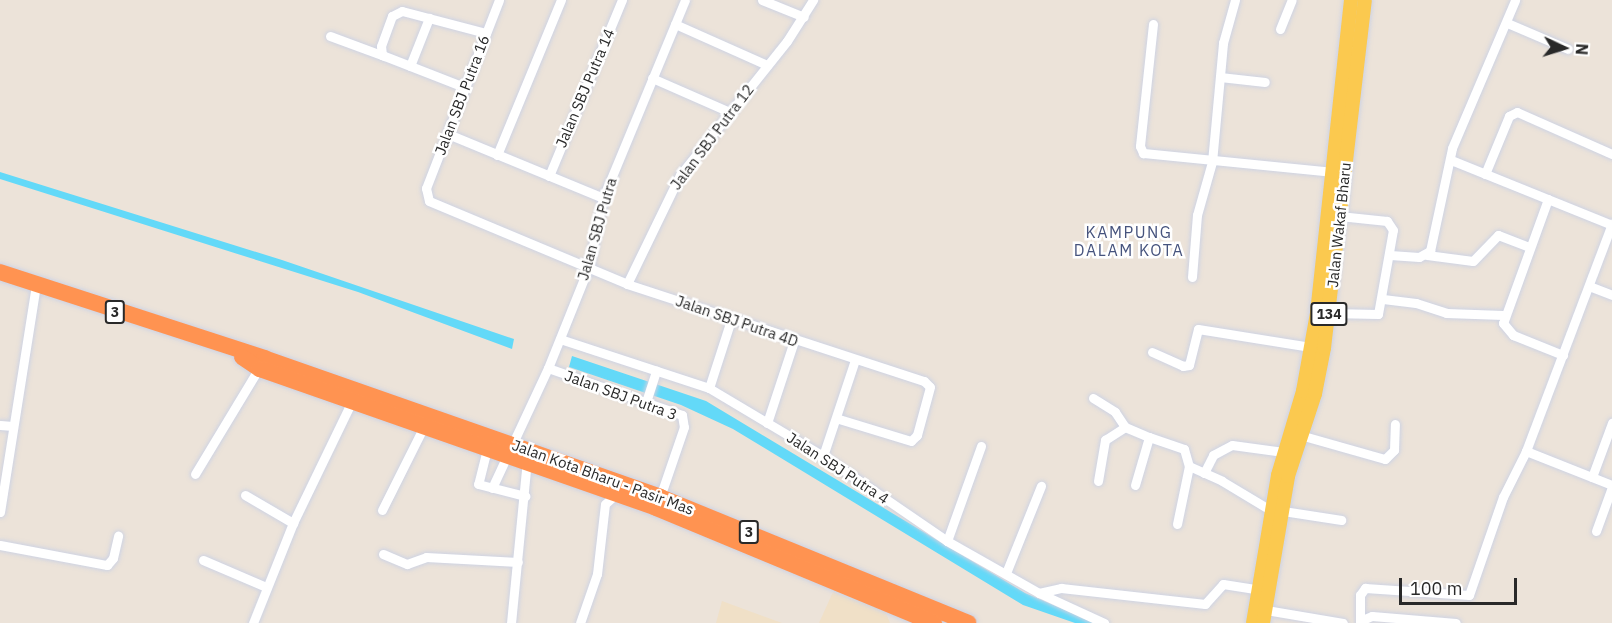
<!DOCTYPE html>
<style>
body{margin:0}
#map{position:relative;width:1612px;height:623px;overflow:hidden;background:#ece3d9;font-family:"IBM Plex Sans",sans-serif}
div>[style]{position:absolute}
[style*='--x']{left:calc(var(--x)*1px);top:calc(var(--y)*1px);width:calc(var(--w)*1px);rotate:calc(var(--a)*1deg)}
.education>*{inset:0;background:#f0e0c7}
.water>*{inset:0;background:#63d9f8}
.roads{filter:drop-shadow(0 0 2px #ced3e3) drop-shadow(0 0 2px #ced3e3)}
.street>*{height:9px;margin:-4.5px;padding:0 4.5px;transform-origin:4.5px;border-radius:4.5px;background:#fff}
.primary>*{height:14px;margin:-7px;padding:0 7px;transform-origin:7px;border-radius:7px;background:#fbc94f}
.highway>*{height:16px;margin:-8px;padding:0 8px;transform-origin:8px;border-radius:8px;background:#ff9351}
span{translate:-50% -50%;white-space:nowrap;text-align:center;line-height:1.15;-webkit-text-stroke:5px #fff;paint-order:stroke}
.shield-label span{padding:2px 4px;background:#fff;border:2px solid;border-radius:4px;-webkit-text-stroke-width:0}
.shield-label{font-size:14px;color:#292929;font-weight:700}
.street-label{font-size:15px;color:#292929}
.neighbourhood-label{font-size:16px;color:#46537d;letter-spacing:1.5px}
.north{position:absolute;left:1534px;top:18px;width:60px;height:60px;-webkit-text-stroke:4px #fff;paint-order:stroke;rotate:94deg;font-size:16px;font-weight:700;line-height:24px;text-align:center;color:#292929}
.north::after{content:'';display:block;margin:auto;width:21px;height:27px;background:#292929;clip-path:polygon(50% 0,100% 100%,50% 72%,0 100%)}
.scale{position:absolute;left:1399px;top:578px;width:118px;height:27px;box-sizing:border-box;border:3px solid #292929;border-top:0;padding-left:8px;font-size:18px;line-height:21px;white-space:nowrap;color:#292929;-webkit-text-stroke:4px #fff;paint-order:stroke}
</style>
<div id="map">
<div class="education">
<i style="clip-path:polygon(833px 592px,885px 611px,890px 623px,819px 623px)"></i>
<i style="clip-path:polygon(722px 601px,782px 623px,716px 623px)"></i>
</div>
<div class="water">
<i style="clip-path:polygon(0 172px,282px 260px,514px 339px,512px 349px,358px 292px,0 179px)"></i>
<i style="clip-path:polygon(572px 356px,706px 401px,1025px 593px,1096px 623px,1075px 623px,1023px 605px,733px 429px,681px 405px,569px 367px)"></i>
</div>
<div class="roads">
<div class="street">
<i style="--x:499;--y:0;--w:202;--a:111.2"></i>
<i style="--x:426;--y:188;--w:13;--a:77"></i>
<i style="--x:429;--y:201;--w:215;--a:22.7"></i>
<i style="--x:627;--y:284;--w:312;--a:18.1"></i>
<i style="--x:924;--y:381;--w:8;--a:45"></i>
<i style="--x:930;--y:387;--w:50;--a:105.2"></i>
<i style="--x:917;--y:435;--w:8;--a:135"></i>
<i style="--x:911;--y:441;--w:78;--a:-163"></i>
<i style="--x:762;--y:0;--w:45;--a:22"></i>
<i style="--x:1507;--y:23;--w:66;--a:23.1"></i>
<i style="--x:675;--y:24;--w:101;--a:24"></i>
<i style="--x:1153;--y:24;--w:123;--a:96.1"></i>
<i style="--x:1140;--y:146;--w:8;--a:67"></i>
<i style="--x:1143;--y:153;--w:192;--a:5.7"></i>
<i style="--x:1280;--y:29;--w:31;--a:-68"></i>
<i style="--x:330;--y:36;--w:58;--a:20.3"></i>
<i style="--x:410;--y:66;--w:52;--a:-68.4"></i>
<i style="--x:1220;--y:77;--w:45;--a:6.3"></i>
<i style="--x:652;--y:78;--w:85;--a:23.6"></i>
<i style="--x:464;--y:87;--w:88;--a:-158.7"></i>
<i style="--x:382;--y:55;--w:9;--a:-96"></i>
<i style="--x:381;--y:46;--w:32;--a:-70"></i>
<i style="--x:392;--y:16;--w:11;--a:-27"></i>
<i style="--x:402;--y:11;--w:87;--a:14.7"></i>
<i style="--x:448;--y:134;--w:168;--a:22.4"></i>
<i style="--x:497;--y:155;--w:168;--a:-67.6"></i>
<i style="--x:1451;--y:160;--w:174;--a:22"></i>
<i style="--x:1485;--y:174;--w:63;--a:-67.5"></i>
<i style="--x:1509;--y:116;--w:9;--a:-27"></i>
<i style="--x:1517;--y:112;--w:104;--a:23.9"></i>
<i style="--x:549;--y:176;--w:191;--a:-67.5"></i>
<i style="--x:1548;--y:199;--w:132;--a:109.9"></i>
<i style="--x:1503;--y:323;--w:16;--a:50"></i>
<i style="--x:1513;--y:335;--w:54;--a:21.8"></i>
<i style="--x:1390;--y:255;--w:29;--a:4"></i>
<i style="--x:1419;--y:257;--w:13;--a:-29"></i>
<i style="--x:1430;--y:251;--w:105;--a:-77.9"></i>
<i style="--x:1452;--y:148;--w:161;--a:-66.9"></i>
<i style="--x:1427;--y:255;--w:46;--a:7.4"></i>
<i style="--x:1473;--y:261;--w:36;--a:-46"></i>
<i style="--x:1498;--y:235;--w:33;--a:21"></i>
<i style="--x:1192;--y:277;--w:62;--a:-85.4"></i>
<i style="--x:1197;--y:215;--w:55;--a:-74.2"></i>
<i style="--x:1212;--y:162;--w:120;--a:-84.7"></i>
<i style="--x:1223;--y:43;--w:45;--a:-74.4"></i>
<i style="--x:627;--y:284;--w:121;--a:-64.1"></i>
<i style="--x:680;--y:175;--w:171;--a:-51.4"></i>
<i style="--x:787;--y:41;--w:49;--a:-57.6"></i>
<i style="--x:1589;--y:286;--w:25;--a:21"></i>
<i style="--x:1383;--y:299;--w:33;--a:7"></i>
<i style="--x:1416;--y:303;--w:32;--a:18"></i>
<i style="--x:1446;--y:313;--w:57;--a:2"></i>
<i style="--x:1329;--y:313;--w:49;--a:1.2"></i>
<i style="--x:1378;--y:314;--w:85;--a:-79.9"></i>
<i style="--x:1393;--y:230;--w:11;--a:-124"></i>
<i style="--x:1387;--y:221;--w:48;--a:-174.1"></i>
<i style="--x:560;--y:339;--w:157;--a:18.2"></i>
<i style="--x:709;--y:388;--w:133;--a:30.8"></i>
<i style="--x:823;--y:456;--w:150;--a:34.4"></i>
<i style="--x:947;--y:541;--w:106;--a:29.5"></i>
<i style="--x:1039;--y:593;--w:72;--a:24.8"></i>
<i style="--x:1152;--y:352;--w:34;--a:24"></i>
<i style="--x:1183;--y:366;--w:6;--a:-9"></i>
<i style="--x:1189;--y:365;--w:37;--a:-76"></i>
<i style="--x:1198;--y:329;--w:114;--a:9.1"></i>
<i style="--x:548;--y:368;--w:142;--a:19.3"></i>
<i style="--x:682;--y:415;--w:12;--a:81"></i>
<i style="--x:684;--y:427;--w:74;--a:108.9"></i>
<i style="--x:709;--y:388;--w:71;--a:-72.1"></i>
<i style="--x:1093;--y:398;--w:26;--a:32"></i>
<i style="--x:1115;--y:412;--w:18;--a:56"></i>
<i style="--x:1125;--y:427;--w:26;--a:23"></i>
<i style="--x:646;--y:402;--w:33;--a:-72"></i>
<i style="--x:767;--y:423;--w:86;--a:-71.8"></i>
<i style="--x:0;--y:425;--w:13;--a:4"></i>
<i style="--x:1300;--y:435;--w:88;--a:15.8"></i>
<i style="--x:1385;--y:459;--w:13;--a:-45"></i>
<i style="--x:1394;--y:450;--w:26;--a:-88"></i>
<i style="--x:487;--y:449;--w:36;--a:104"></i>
<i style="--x:478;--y:484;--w:49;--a:14.3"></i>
<i style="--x:1526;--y:451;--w:92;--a:21.6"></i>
<i style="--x:823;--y:456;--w:101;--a:-71.6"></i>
<i style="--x:1204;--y:473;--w:20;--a:-63"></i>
<i style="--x:1213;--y:455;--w:21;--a:-28"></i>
<i style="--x:1232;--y:445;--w:52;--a:7.7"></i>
<i style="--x:195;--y:474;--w:124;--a:-58.9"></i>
<i style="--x:1592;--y:477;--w:58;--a:-69.7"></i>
<i style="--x:1098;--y:481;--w:42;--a:-80.3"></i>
<i style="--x:1105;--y:440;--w:24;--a:-33"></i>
<i style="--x:1135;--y:485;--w:50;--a:-73.7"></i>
<i style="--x:1149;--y:437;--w:37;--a:19"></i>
<i style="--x:1184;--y:449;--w:18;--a:74"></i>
<i style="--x:492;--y:488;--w:132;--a:-65"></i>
<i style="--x:548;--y:368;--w:110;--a:-68.1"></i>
<i style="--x:589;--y:266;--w:69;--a:-78.4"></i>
<i style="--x:603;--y:198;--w:214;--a:-67.5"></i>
<i style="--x:245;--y:495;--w:56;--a:30.3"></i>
<i style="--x:382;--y:510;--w:94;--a:-63.4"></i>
<i style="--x:1283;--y:511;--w:59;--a:8.8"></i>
<i style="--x:0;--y:512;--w:231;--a:-81"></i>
<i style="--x:1177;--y:524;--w:59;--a:-78.3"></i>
<i style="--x:1189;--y:466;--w:36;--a:24"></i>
<i style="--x:1222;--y:481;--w:58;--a:31"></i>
<i style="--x:1596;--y:531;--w:47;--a:-70"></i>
<i style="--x:947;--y:541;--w:101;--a:-70.3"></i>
<i style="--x:0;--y:545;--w:109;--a:10.6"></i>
<i style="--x:107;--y:565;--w:9;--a:-49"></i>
<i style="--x:113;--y:558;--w:23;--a:-77"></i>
<i style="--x:383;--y:554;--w:26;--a:23"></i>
<i style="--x:407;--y:564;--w:20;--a:-20"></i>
<i style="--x:426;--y:557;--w:92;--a:3.1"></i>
<i style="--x:203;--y:560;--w:69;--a:23.2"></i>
<i style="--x:1006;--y:573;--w:94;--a:-68.1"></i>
<i style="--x:1039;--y:593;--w:23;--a:-13"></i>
<i style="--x:1061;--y:588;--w:145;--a:6.3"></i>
<i style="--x:1205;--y:604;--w:27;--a:-48"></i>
<i style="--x:1223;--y:584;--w:37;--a:9"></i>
<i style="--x:1266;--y:610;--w:78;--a:9.6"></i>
<i style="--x:1360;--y:621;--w:13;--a:-23"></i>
<i style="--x:1372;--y:616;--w:84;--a:4.8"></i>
<i style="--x:253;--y:623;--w:108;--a:-68.2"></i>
<i style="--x:293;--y:523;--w:136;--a:-64.2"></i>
<i style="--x:511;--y:623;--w:163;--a:-84.4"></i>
<i style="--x:580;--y:623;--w:52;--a:-70.9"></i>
<i style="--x:597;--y:574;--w:70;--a:-83.5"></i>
<i style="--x:605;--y:504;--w:13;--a:-42"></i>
<i style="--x:1360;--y:623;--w:28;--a:-90"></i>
<i style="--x:1360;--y:595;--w:9;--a:-54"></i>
<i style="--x:1365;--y:588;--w:104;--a:3.9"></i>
<i style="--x:1469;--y:595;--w:104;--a:-70.9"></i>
<i style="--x:1503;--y:497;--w:51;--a:-63.4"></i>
<i style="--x:1526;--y:451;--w:243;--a:-69.3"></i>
</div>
<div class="primary">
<i style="--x:1253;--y:623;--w:150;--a:-80.4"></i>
<i style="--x:1278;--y:475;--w:88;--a:-73.4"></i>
<i style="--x:1303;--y:391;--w:79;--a:-79.8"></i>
<i style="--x:1317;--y:313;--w:315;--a:-83.8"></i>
<i style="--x:1263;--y:623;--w:149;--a:-80.3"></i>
<i style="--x:1288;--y:476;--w:86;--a:-71.8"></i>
<i style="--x:1315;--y:394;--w:47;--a:-78.9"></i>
<i style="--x:1324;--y:348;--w:350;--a:-83.3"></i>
</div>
<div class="highway">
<i style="--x:0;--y:272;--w:278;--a:18"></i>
<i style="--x:264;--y:358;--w:420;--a:19.3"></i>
<i style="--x:660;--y:497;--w:333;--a:22.2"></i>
<i style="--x:242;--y:357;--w:22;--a:34"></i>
<i style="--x:260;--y:369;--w:420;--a:19.3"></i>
<i style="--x:656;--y:508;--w:301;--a:22.5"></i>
</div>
</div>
<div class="shield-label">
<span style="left:115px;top:312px">3</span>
<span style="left:1329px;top:314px">134</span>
<span style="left:749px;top:532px">3</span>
</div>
<div class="street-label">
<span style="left:585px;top:88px;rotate:-67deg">Jalan SBJ Putra 14</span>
<span style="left:462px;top:95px;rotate:-69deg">Jalan SBJ Putra 16</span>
<span style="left:712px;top:137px;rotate:-53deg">Jalan SBJ Putra 12</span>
<span style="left:1339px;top:225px;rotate:-84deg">Jalan Wakaf Bharu</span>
<span style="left:597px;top:229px;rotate:-74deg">Jalan SBJ Putra</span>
<span style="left:737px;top:321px;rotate:19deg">Jalan SBJ Putra 4D</span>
<span style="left:621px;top:395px;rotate:20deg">Jalan SBJ Putra 3</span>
<span style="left:838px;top:468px;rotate:33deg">Jalan SBJ Putra 4</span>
<span style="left:603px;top:477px;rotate:20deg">Jalan Kota Bharu - Pasir Mas</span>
</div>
<div class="neighbourhood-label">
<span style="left:1129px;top:241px">KAMPUNG<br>DALAM KOTA</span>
</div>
<div class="north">N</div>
<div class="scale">100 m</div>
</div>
